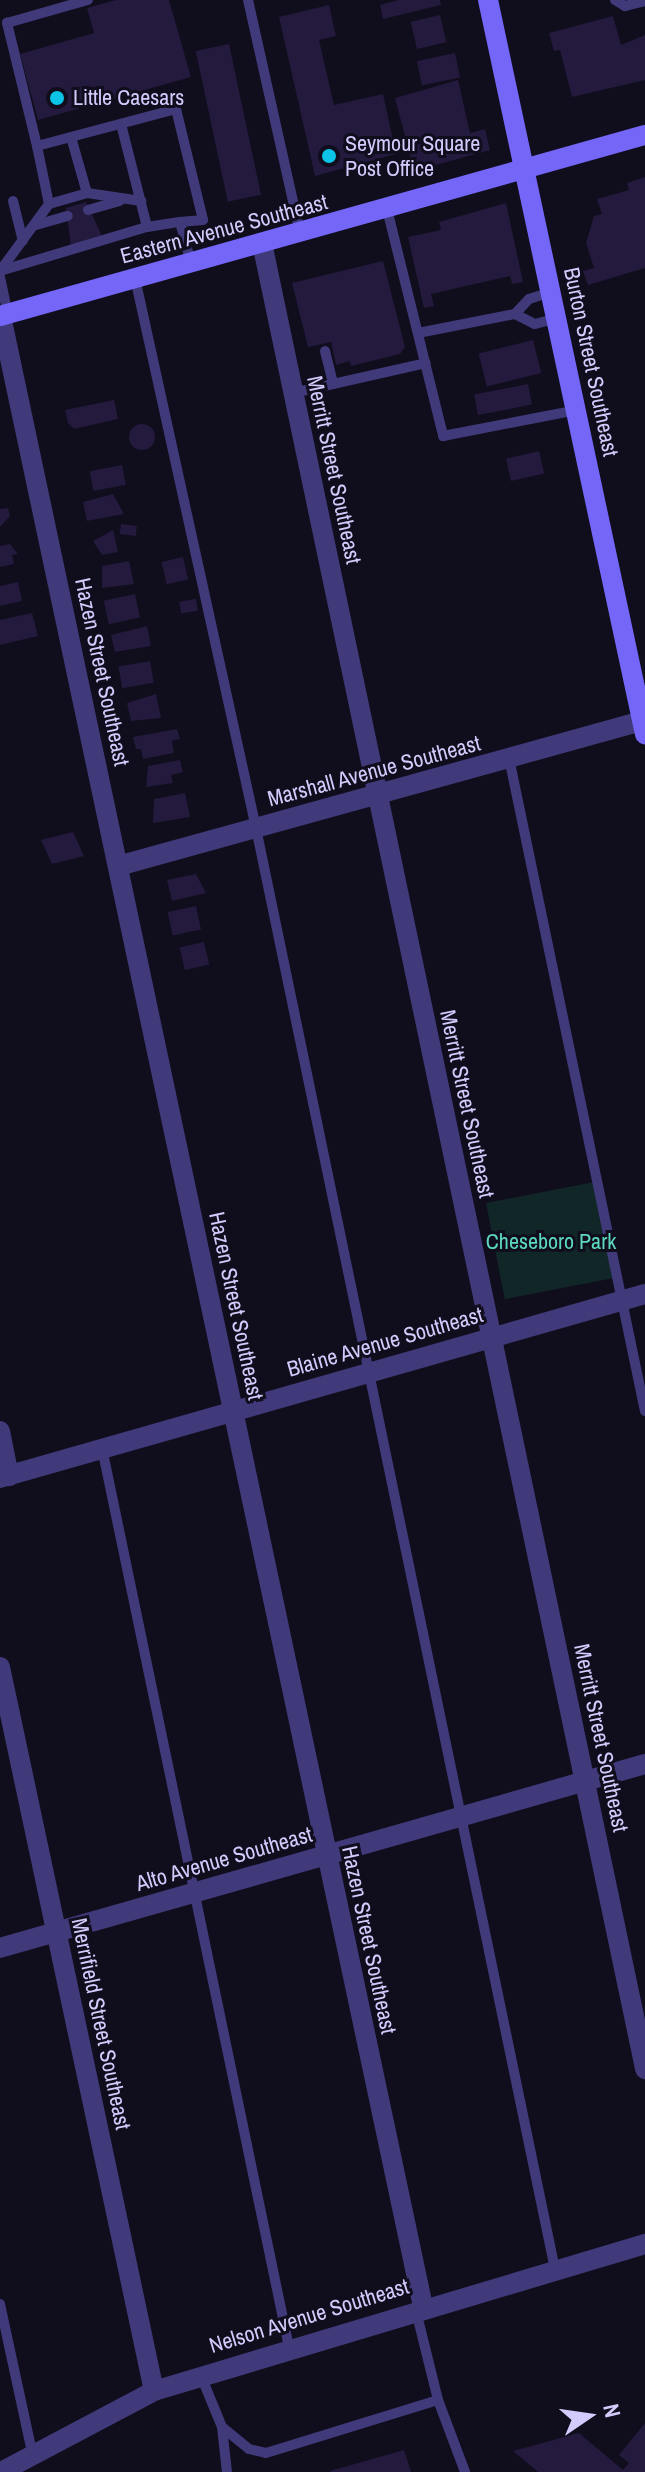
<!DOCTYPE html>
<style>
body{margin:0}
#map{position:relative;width:645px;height:2472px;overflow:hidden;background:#100d1d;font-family:"Archivo Narrow",sans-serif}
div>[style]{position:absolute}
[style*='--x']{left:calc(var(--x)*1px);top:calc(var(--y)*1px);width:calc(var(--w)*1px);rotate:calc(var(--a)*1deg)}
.green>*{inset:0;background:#102627;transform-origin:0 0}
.building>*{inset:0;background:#231a3d;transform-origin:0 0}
.round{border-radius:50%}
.service>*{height:10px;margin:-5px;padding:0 5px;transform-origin:5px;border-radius:5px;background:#403a7a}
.minor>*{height:20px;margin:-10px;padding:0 10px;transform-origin:10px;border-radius:10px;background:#403a7a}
.secondary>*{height:20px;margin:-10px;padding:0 10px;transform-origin:10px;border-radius:10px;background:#7467f8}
.dots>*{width:22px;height:22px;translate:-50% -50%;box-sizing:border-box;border:4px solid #100d1d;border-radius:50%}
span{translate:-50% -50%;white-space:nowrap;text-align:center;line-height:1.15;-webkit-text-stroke:6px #100d1d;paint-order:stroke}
.poi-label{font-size:22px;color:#d4cbfd}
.left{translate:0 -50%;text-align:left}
.street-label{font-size:22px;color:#d4cbfd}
.park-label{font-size:22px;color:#5cd8c1}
.north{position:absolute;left:549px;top:2376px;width:80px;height:80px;-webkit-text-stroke:6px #100d1d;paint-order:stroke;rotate:77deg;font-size:22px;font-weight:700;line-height:32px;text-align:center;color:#d4cbfd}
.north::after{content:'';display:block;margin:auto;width:28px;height:36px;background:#d4cbfd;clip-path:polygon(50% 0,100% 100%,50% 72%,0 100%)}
</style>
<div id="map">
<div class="green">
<i style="left:594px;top:1182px;width:98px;height:110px;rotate:79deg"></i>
</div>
<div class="building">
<i style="clip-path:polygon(116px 0,169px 0,191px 77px,38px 120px,20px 54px,94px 33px,87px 8px)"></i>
<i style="clip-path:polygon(398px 0,440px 0,441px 5px,383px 19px,380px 5px)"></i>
<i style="clip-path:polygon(329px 5px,336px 36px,319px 40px,334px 105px,383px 94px,396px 154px,315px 176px,279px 17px)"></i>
<i style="left:440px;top:15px;width:28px;height:30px;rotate:77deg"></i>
<i style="clip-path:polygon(613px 16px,621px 45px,645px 35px,645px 80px,572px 97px,560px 50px,554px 51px,549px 33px)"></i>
<i style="left:229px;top:44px;width:154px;height:34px;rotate:78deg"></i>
<i style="left:455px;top:53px;width:25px;height:39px;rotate:78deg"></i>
<i style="clip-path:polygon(458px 80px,470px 133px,485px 129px,490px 150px,414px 171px,395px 98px)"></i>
<i style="clip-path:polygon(645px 177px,645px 268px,588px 285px,583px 271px,594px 268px,586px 243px,594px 216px,602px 214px,597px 199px,629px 190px,627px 183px)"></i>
<i style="clip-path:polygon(86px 202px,103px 238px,71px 247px,66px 208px)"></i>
<i style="clip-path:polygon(506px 203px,523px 282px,512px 284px,510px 276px,431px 294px,434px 306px,424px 308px,408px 237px,441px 230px,439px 222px)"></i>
<i style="clip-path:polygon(383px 261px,405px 347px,400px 354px,351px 366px,350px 361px,336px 365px,331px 342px,308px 347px,292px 283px)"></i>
<i style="left:533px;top:340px;width:34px;height:56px;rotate:76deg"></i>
<i style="left:528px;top:384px;width:21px;height:55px;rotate:79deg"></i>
<i style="clip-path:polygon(114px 400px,118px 419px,74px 429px,68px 423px,65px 410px)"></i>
<i class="round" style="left:129px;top:424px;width:26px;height:26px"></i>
<i style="left:539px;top:451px;width:23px;height:34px;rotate:77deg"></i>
<i style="left:122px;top:465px;width:20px;height:33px;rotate:79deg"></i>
<i style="clip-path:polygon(113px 494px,124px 514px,87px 521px,83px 502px)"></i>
<i style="clip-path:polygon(8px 508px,10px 516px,0 527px,0 509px)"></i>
<i style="left:121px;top:524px;width:16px;height:10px;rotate:7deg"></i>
<i style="clip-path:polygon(113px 530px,118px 552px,102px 555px,93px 541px)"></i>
<i style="clip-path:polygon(10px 544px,18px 554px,12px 555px,14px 564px,0 567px,0 546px)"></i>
<i style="left:183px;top:557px;width:23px;height:22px;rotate:77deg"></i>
<i style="clip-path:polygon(129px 561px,134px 584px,102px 588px,102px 566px)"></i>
<i style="clip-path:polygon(18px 582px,22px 601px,0 606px,0 586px)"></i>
<i style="left:135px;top:594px;width:24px;height:32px;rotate:78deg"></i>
<i style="left:196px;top:599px;width:12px;height:17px;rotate:81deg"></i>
<i style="clip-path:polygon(32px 613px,38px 636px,0 645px,0 620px)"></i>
<i style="clip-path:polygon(147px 626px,151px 646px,115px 652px,111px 635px)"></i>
<i style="left:150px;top:661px;width:22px;height:32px;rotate:80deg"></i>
<i style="clip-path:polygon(156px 694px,161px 718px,131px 721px,127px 703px)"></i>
<i style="clip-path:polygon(177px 729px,180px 739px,172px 741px,174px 753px,143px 759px,141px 749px,136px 749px,133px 737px)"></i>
<i style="clip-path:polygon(180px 760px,183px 772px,171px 775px,173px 783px,146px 787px,148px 766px)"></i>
<i style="clip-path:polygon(185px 793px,190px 817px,153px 823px,154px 799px)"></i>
<i style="clip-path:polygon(73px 832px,84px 856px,52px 864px,41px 840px)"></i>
<i style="clip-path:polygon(196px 874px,206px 893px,172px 901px,167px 880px)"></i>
<i style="left:196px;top:906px;width:24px;height:29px;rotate:78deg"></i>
<i style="left:204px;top:942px;width:23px;height:25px;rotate:77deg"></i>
<i style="clip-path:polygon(645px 2423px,645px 2472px,538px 2472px,513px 2451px,579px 2433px,623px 2470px,629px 2463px,619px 2455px)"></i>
<i style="clip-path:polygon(404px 2450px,411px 2472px,331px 2472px,330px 2471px)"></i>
</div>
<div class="service">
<i style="--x:248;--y:0;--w:238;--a:77.4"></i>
<i style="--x:615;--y:0;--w:12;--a:31"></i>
<i style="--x:625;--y:6;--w:21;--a:-14"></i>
<i style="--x:121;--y:124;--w:106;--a:75.8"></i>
<i style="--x:147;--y:227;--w:33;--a:-9"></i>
<i style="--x:71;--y:137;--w:58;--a:74.1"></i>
<i style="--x:37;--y:146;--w:127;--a:-103.7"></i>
<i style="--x:7;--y:23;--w:84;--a:-15.9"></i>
<i style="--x:13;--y:201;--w:41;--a:76"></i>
<i style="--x:49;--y:204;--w:59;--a:-101.7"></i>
<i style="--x:37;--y:146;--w:144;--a:-14.9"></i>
<i style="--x:176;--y:109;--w:114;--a:76.3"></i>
<i style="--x:203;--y:220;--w:23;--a:175"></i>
<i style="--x:180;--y:222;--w:42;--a:75"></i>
<i style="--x:387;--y:209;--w:234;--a:76.1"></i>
<i style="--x:443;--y:436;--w:136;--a:-11"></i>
<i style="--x:88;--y:210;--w:33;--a:-16"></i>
<i style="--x:36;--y:225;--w:33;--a:-16"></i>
<i style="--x:0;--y:271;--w:83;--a:-53.8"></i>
<i style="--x:49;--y:204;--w:40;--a:-16"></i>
<i style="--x:87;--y:193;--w:55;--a:8.4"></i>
<i style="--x:0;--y:271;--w:153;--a:-16.7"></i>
<i style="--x:0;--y:277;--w:38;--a:78"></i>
<i style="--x:135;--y:278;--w:563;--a:77.59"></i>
<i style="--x:256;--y:828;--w:1472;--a:78.28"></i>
<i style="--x:515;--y:314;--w:22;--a:27"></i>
<i style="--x:535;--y:324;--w:23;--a:-15"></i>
<i style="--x:418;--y:333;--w:99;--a:-11.1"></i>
<i style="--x:515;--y:314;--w:21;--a:-47"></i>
<i style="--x:529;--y:299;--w:23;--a:-18"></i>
<i style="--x:325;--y:351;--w:34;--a:76"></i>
<i style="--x:293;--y:393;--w:136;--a:-12.7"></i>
<i style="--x:509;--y:758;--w:667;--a:78.24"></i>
<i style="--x:102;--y:1448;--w:918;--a:78.25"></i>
<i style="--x:0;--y:2304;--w:151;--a:77.8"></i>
<i style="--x:416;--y:2311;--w:92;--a:76.1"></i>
<i style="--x:438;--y:2400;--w:77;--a:69.4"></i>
<i style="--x:201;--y:2376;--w:55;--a:67.6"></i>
<i style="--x:222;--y:2427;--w:35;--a:39"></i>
<i style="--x:249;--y:2449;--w:17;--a:13"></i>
<i style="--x:266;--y:2453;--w:180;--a:-17.1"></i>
<i style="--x:222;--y:2427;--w:45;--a:83.7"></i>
</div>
<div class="minor">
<i style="--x:262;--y:243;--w:1866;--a:78.15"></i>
<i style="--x:1;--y:316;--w:2034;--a:78.03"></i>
<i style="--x:118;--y:866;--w:544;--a:-15.47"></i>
<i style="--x:0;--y:1431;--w:46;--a:78.7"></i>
<i style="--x:0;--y:1478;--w:671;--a:-15.92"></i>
<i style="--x:0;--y:1667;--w:740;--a:77.99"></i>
<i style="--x:0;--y:1948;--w:671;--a:-15.92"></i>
<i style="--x:1;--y:2472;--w:173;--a:-27.9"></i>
<i style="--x:154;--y:2391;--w:513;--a:-16.67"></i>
</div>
<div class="secondary">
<i style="--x:488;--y:0;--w:751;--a:77.93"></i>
<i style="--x:0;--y:316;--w:670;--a:-15.68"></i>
</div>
<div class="dots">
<i style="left:57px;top:98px;background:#0bc4e8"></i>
<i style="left:329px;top:156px;background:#0bc4e8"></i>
</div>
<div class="poi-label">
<span class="left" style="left:73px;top:98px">Little Caesars</span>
<span class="left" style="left:345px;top:156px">Seymour Square<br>Post Office</span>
</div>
<div class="street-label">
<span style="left:224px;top:229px;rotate:-15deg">Eastern Avenue Southeast</span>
<span style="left:591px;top:362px;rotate:78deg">Burton Street Southeast</span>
<span style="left:334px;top:470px;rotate:78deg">Merritt Street Southeast</span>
<span style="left:102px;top:672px;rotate:78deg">Hazen Street Southeast</span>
<span style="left:374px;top:771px;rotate:-15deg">Marshall Avenue Southeast</span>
<span style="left:467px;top:1104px;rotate:78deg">Merritt Street Southeast</span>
<span style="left:236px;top:1306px;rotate:78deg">Hazen Street Southeast</span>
<span style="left:385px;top:1342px;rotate:-16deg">Blaine Avenue Southeast</span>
<span style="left:601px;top:1738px;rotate:78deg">Merritt Street Southeast</span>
<span style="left:224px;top:1859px;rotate:-16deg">Alto Avenue Southeast</span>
<span style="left:369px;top:1940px;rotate:78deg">Hazen Street Southeast</span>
<span style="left:101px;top:2024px;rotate:78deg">Merrifield Street Southeast</span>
<span style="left:309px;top:2316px;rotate:-17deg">Nelson Avenue Southeast</span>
</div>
<div class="park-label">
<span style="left:551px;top:1242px">Cheseboro Park</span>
</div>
<div class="north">N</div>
</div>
